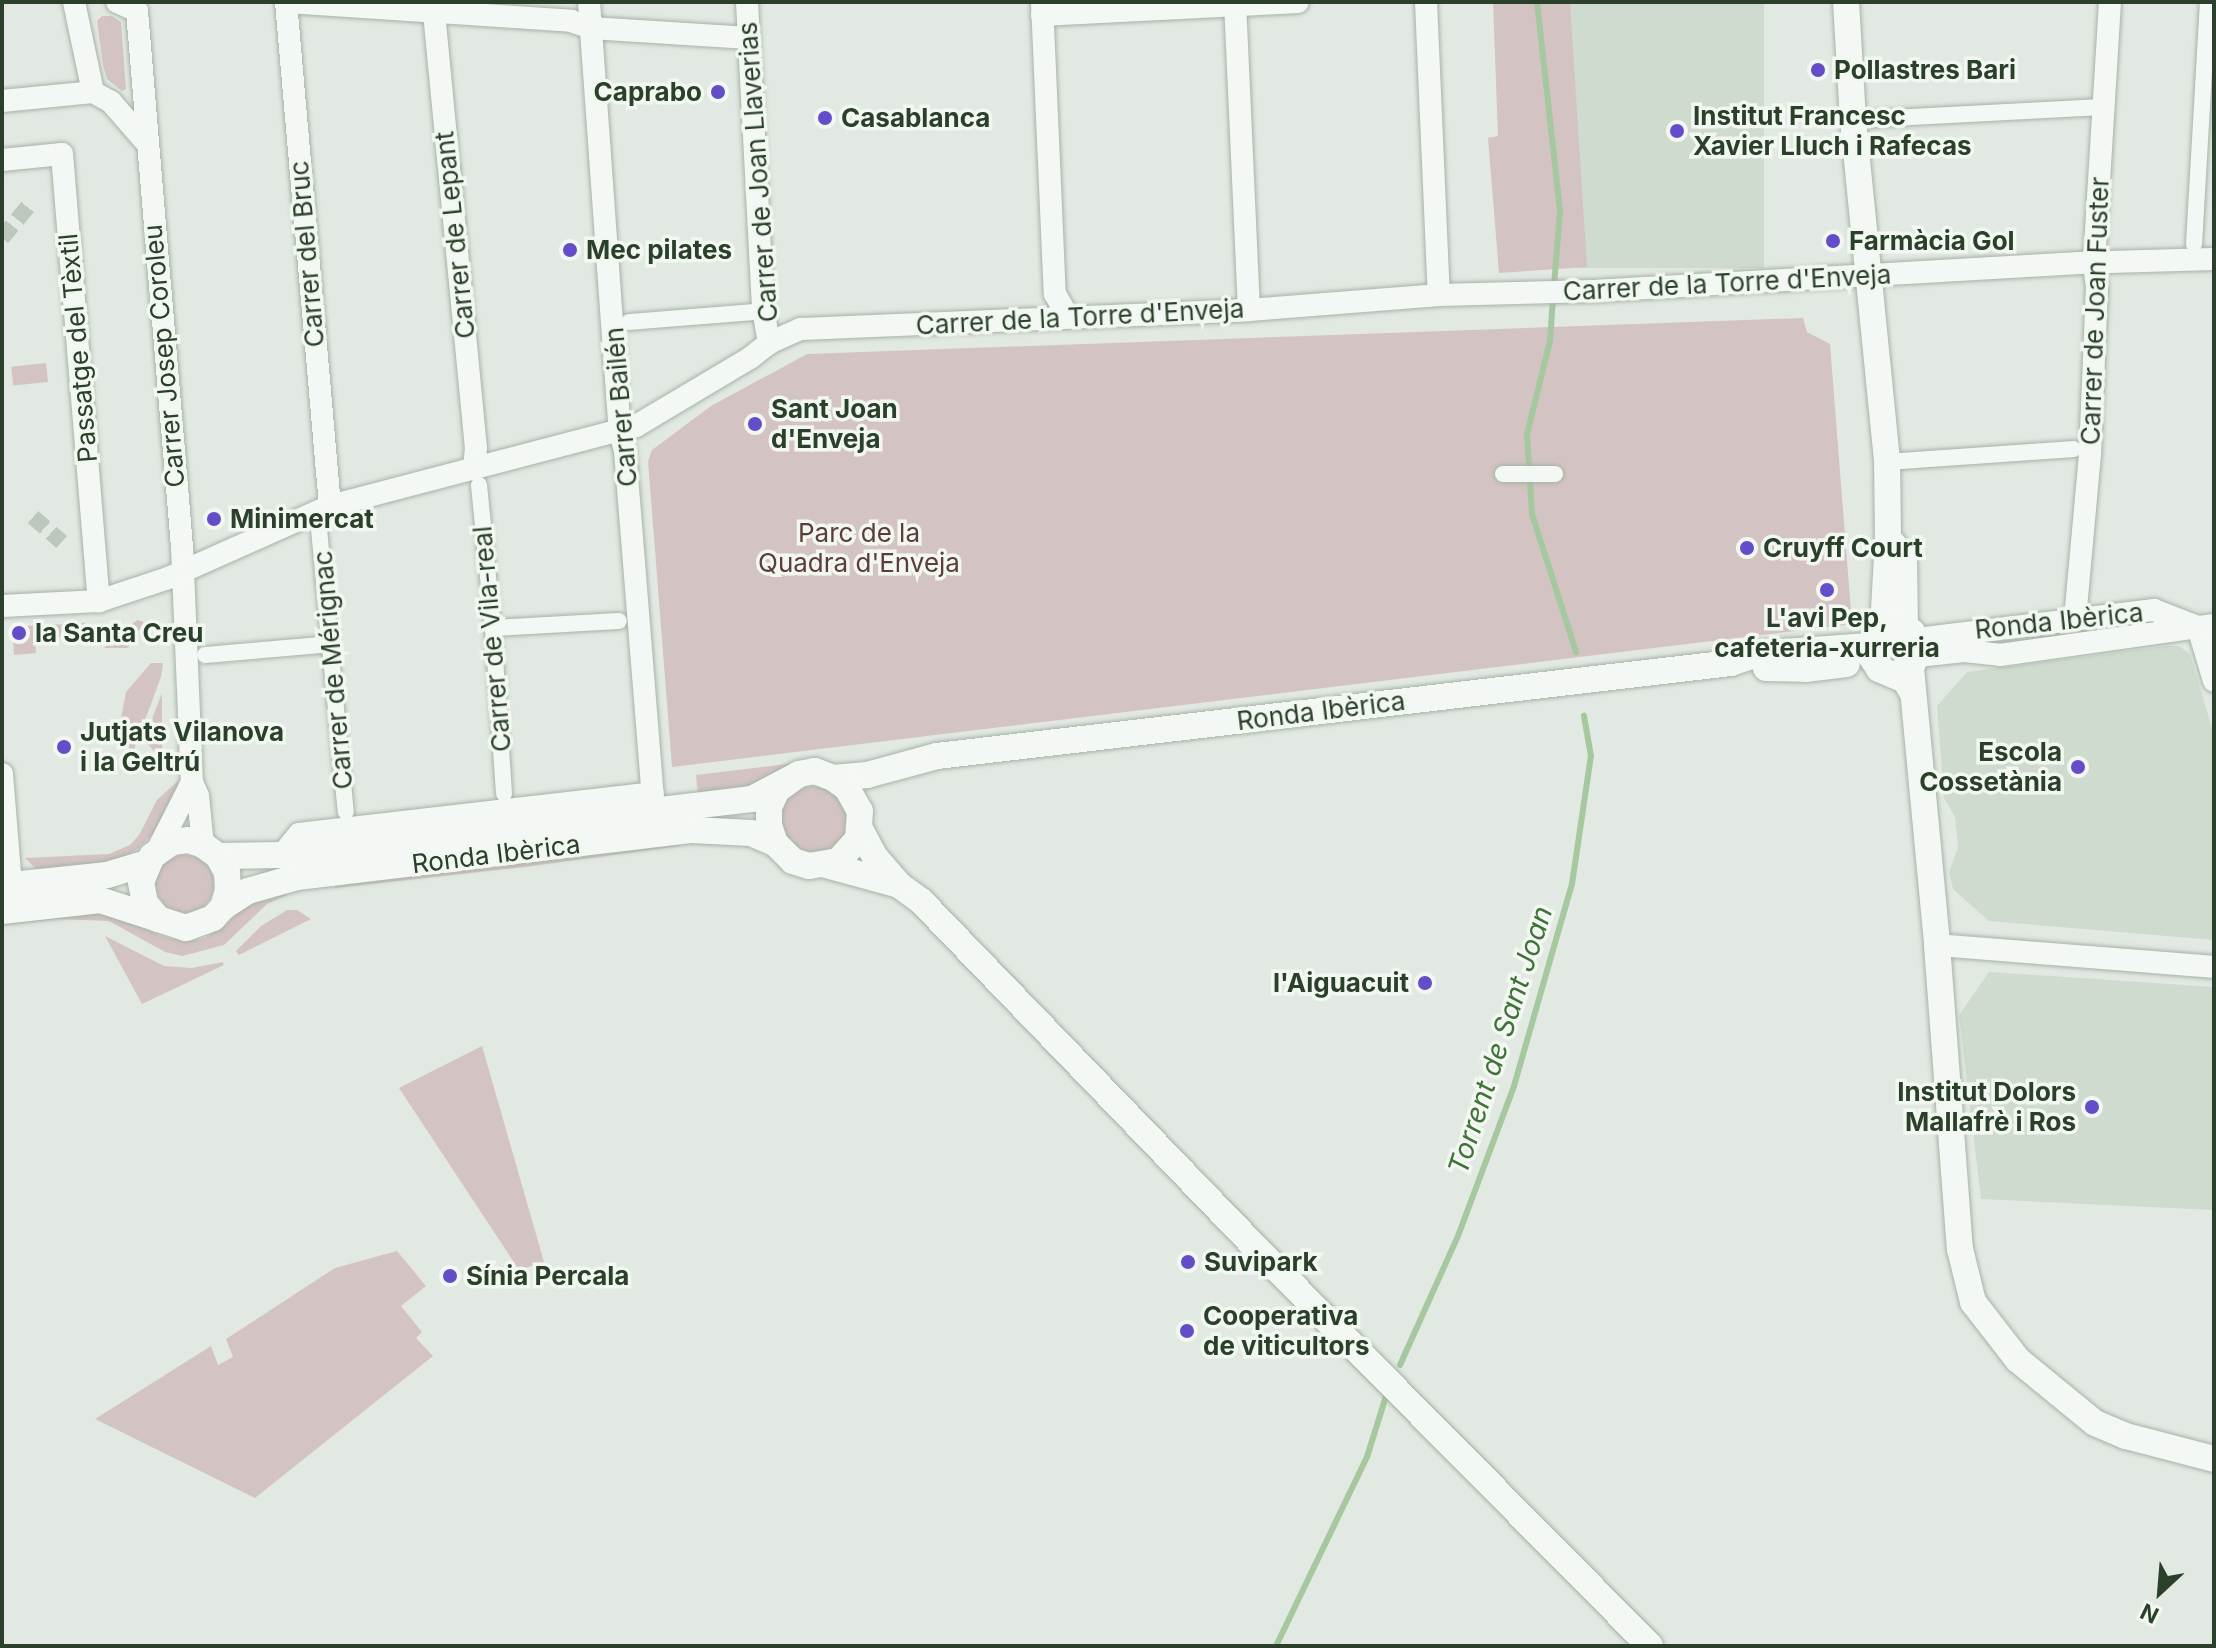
<!DOCTYPE html>
<meta charset="utf-8">
<style>
body{margin:0}
#map{position:relative;width:2216px;height:1648px;overflow:hidden;background:#e2e9e2;font-family:Inter,sans-serif}
div>[style]{position:absolute}
[style*='--x']{left:calc(var(--x)*1px);top:calc(var(--y)*1px);width:calc(var(--w)*1px);rotate:calc(var(--a)*1deg)}
.built>*{inset:0;background:#d0dbd0;transform-origin:0 0}
.green>*{inset:0;background:#d3c4c3;transform-origin:0 0}
.round{border-radius:50%}
.stream>*{height:6px;margin:-3px;padding:0 3px;transform-origin:3px;border-radius:3px;background:#a5c89f}
.pedestrian-tunnel>*{height:16px;margin-top:-8px;transform-origin:0;background:repeating-linear-gradient(90deg,#bdc7bd 0 16px,transparent 0 24px)}
.roads{filter:drop-shadow(0 0 2px #a7b3a7) drop-shadow(0 0 2px #a7b3a7)}
.pedestrian>*{height:16px;margin:-8px;padding:0 8px;transform-origin:8px;border-radius:8px;background:#f4f8f4}
.minor>*{height:22px;margin:-11px;padding:0 11px;transform-origin:11px;border-radius:11px;background:#f4f8f4}
.tertiary>*{height:26px;margin:-13px;padding:0 13px;transform-origin:13px;border-radius:13px;background:#f4f8f4}
.dots>*{width:22px;height:22px;translate:-50% -50%;box-sizing:border-box;border:4px solid #f2f7f1;border-radius:50%}
span{translate:-50% -50%;white-space:nowrap;text-align:center;line-height:1.15;-webkit-text-stroke:7px #f2f7f1;paint-order:stroke}
.poi-label{font-size:26px;color:#2b402b;font-weight:700}
.left{translate:0 -50%;text-align:left}
.right{translate:-100% -50%;text-align:right}
.street-label{font-size:26px;color:#2b402b}
.park-label{font-size:26px;color:#5c3d39}
.water-label{font-size:28px;color:#3e7237;font-style:italic}
.frame{position:absolute;inset:0;border:4px solid #2b402b;pointer-events:none}
.north{position:absolute;left:2120px;top:1552px;width:80px;height:80px;-webkit-text-stroke:6px #f2f7f1;paint-order:stroke;rotate:206deg;font-size:22px;font-weight:700;line-height:32px;text-align:center;color:#2b402b}
.north::after{content:'';display:block;margin:auto;width:28px;height:36px;background:#2b402b;clip-path:polygon(50% 0,100% 100%,50% 72%,0 100%)}
</style>
<div id="map">
<div class="built">
<i style="left:1570px;top:2px;width:194px;height:266px"></i>
<i style="clip-path:polygon(2166px 646px,2179px 646px,2190px 654px,2214px 735px,2214px 940px,1989px 921px,1953px 889px,1949px 872px,1958px 848px,1955px 817px,1944px 798px,1937px 706px,1967px 672px)"></i>
<i style="clip-path:polygon(1989px 972px,2214px 987px,2214px 1210px,1981px 1199px,1959px 1015px)"></i>
</div>
<div class="green">
<i style="clip-path:polygon(1493px 2px,1570px 2px,1587px 267px,1499px 273px,1488px 138px,1498px 136px)"></i>
<i style="clip-path:polygon(102px 16px,112px 16px,121px 22px,126px 89px,122px 91px,107px 79px,103px 65px,97px 21px)"></i>
<i style="clip-path:polygon(1803px 318px,1807px 332px,1830px 344px,1852px 624px,672px 767px,648px 461px,652px 450px,711px 406px,807px 354px)"></i>
<i style="left:46px;top:363px;width:19px;height:35px;rotate:84deg"></i>
<i style="clip-path:polygon(137px 620px,144px 622px,128px 648px,104px 648px)"></i>
<i style="clip-path:polygon(85px 623px,86px 635px,35px 638px,36px 653px,14px 655px,13px 641px,27px 639px,26px 626px)"></i>
<i style="clip-path:polygon(151px 663px,163px 663px,161px 677px,133px 752px,118px 734px,126px 692px)"></i>
<i style="clip-path:polygon(162px 693px,162px 760px,144px 740px)"></i>
<i style="clip-path:polygon(796px 763px,749px 790px,698px 795px,696px 775px)"></i>
<i style="clip-path:polygon(178px 781px,178px 794px,160px 827px,139px 848px,115px 863px,48px 872px,36px 869px,25px 858px,109px 854px,130px 845px,139px 835px,157px 800px)"></i>
<i class="round" style="left:780px;top:786px;width:68px;height:68px"></i>
<i style="clip-path:polygon(680px 841px,680px 846px,524px 867px,335px 888px,334px 883px)"></i>
<i class="round" style="left:156px;top:855px;width:58px;height:58px"></i>
<i style="clip-path:polygon(286px 889px,287px 895px,267px 904px,224px 945px,182px 956px,165px 952px,109px 921px,57px 919px,2px 925px,2px 920px,98px 909px,137px 921px,158px 935px,185px 942px,205px 938px,227px 924px,245px 905px)"></i>
<i style="clip-path:polygon(287px 910px,297px 910px,311px 919px,239px 955px,236px 951px,261px 926px)"></i>
<i style="clip-path:polygon(105px 936px,164px 966px,192px 968px,223px 962px,224px 965px,142px 1004px)"></i>
<i style="clip-path:polygon(482px 1046px,544px 1262px,519px 1270px,399px 1088px)"></i>
<i style="clip-path:polygon(397px 1251px,426px 1286px,401px 1306px,422px 1332px,416px 1338px,433px 1356px,255px 1498px,95px 1419px,211px 1346px,218px 1365px,233px 1357px,226px 1339px,335px 1268px)"></i>
</div>
<div class="stream">
<i style="--x:1537;--y:2;--w:210;--a:83.7"></i>
<i style="--x:1560;--y:211;--w:75;--a:94.6"></i>
<i style="--x:1553;--y:298;--w:43;--a:94"></i>
<i style="--x:1550;--y:341;--w:96;--a:103.9"></i>
<i style="--x:1527;--y:434;--w:80;--a:86.4"></i>
<i style="--x:1532;--y:514;--w:145;--a:72.3"></i>
<i style="--x:1400;--y:1365;--w:141;--a:-65.8"></i>
<i style="--x:1458;--y:1236;--w:160;--a:-69.5"></i>
<i style="--x:1514;--y:1086;--w:210;--a:-74"></i>
<i style="--x:1572;--y:884;--w:129;--a:-81.6"></i>
<i style="--x:1591;--y:756;--w:41;--a:-99.9"></i>
<i style="--x:1276;--y:1646;--w:210;--a:-64.3"></i>
<i style="--x:1367;--y:1457;--w:64;--a:-72.7"></i>
</div>
<div class="pedestrian-tunnel">
<i style="--x:2;--y:238;--w:44;--a:-50.5"></i>
<i style="--x:33;--y:517;--w:38;--a:41"></i>
</div>
<div class="roads">
<div class="pedestrian">
<i style="--x:1853;--y:120;--w:251;--a:-3"></i>
<i style="--x:2194;--y:244;--w:242;--a:-86.7"></i>
<i style="--x:629;--y:322;--w:124;--a:-4.6"></i>
<i style="--x:1887;--y:462;--w:187;--a:-4"></i>
<i style="--x:1503;--y:474;--w:52;--a:0"></i>
<i style="--x:479;--y:485;--w:144;--a:84.4"></i>
<i style="--x:493;--y:628;--w:166;--a:86.2"></i>
<i style="--x:319;--y:529;--w:284;--a:84.6"></i>
<i style="--x:493;--y:628;--w:126;--a:-3.2"></i>
<i style="--x:205;--y:655;--w:125;--a:-5"></i>
</div>
<div class="minor">
<i style="--x:74;--y:2;--w:92;--a:78.1"></i>
<i style="--x:93;--y:92;--w:21;--a:29"></i>
<i style="--x:111;--y:102;--w:52;--a:48.9"></i>
<i style="--x:117;--y:2;--w:22;--a:24"></i>
<i style="--x:137;--y:11;--w:538;--a:85.2"></i>
<i style="--x:182;--y:547;--w:235;--a:87.6"></i>
<i style="--x:192;--y:782;--w:15;--a:67"></i>
<i style="--x:198;--y:796;--w:49;--a:84.2"></i>
<i style="--x:286;--y:2;--w:506;--a:85.01"></i>
<i style="--x:288;--y:2;--w:284;--a:3.8"></i>
<i style="--x:571;--y:21;--w:21;--a:19"></i>
<i style="--x:591;--y:28;--w:158;--a:3.6"></i>
<i style="--x:433;--y:2;--w:447;--a:84.5"></i>
<i style="--x:476;--y:447;--w:22;--a:95"></i>
<i style="--x:589;--y:2;--w:431;--a:85.9"></i>
<i style="--x:620;--y:432;--w:20;--a:75"></i>
<i style="--x:625;--y:451;--w:362;--a:85.4"></i>
<i style="--x:747;--y:2;--w:307;--a:87"></i>
<i style="--x:763;--y:309;--w:35;--a:80"></i>
<i style="--x:1042;--y:2;--w:292;--a:87.5"></i>
<i style="--x:1055;--y:294;--w:24;--a:60"></i>
<i style="--x:1235;--y:2;--w:308;--a:87.4"></i>
<i style="--x:1426;--y:2;--w:293;--a:87.5"></i>
<i style="--x:1042;--y:15;--w:256;--a:-2.9"></i>
<i style="--x:2;--y:101;--w:91;--a:-5.6"></i>
<i style="--x:2;--y:160;--w:60;--a:-5.7"></i>
<i style="--x:62;--y:154;--w:449;--a:85.3"></i>
<i style="--x:2;--y:606;--w:97;--a:-3"></i>
<i style="--x:99;--y:601;--w:73;--a:-18.4"></i>
<i style="--x:168;--y:578;--w:177;--a:-24"></i>
<i style="--x:330;--y:506;--w:316;--a:-14.7"></i>
<i style="--x:636;--y:426;--w:133;--a:-30.8"></i>
<i style="--x:750;--y:358;--w:24;--a:-38"></i>
<i style="--x:769;--y:343;--w:35;--a:-24"></i>
<i style="--x:801;--y:329;--w:448;--a:-2.4"></i>
<i style="--x:1249;--y:310;--w:191;--a:-4.5"></i>
<i style="--x:1439;--y:295;--w:155;--a:-1.5"></i>
<i style="--x:1594;--y:291;--w:486;--a:-3.3"></i>
<i style="--x:2079;--y:263;--w:135;--a:-1.7"></i>
<i style="--x:2075;--y:619;--w:166;--a:-84.8"></i>
<i style="--x:2090;--y:454;--w:166;--a:-87.6"></i>
<i style="--x:2097;--y:288;--w:25;--a:-97"></i>
<i style="--x:2094;--y:263;--w:261;--a:-86.5"></i>
<i style="--x:2198;--y:627;--w:56;--a:73.5"></i>
<i style="--x:1917;--y:639;--w:239;--a:-7"></i>
<i style="--x:2154;--y:610;--w:47;--a:21.1"></i>
<i style="--x:1918;--y:656;--w:46;--a:-6.2"></i>
<i style="--x:1964;--y:651;--w:36;--a:6"></i>
<i style="--x:2000;--y:655;--w:216;--a:-8"></i>
<i style="--x:2;--y:774;--w:111;--a:85.4"></i>
<i style="--x:158;--y:849;--w:75;--a:-63.1"></i>
<i style="--x:282;--y:855;--w:27;--a:-51"></i>
<i style="--x:299;--y:834;--w:356;--a:-6.6"></i>
<i style="--x:1937;--y:945;--w:278;--a:4.5"></i>
</div>
<div class="tertiary">
<i style="--x:1846;--y:2;--w:118;--a:86.6"></i>
<i style="--x:1853;--y:120;--w:340;--a:84.3"></i>
<i style="--x:1887;--y:458;--w:80;--a:89.3"></i>
<i style="--x:1888;--y:538;--w:90;--a:93.2"></i>
<i style="--x:1888;--y:538;--w:25;--a:50"></i>
<i style="--x:1904;--y:557;--w:70;--a:89.2"></i>
<i style="--x:1766;--y:668;--w:39;--a:1"></i>
<i style="--x:1805;--y:669;--w:42;--a:-6.8"></i>
<i style="--x:1911;--y:668;--w:278;--a:84.6"></i>
<i style="--x:1937;--y:945;--w:305;--a:85.7"></i>
<i style="--x:1960;--y:1249;--w:55;--a:76.2"></i>
<i style="--x:1973;--y:1302;--w:73;--a:52.2"></i>
<i style="--x:2018;--y:1360;--w:99;--a:39.3"></i>
<i style="--x:2095;--y:1423;--w:34;--a:23"></i>
<i style="--x:2126;--y:1436;--w:91;--a:14.6"></i>
<i style="--x:1895;--y:674;--w:17;--a:-21"></i>
<i style="--x:1911;--y:668;--w:22;--a:-69"></i>
<i style="--x:1919;--y:647;--w:17;--a:-115"></i>
<i style="--x:1912;--y:632;--w:19;--a:-159"></i>
<i style="--x:1894;--y:625;--w:19;--a:159"></i>
<i style="--x:1876;--y:632;--w:24;--a:105"></i>
<i style="--x:1870;--y:655;--w:17;--a:57"></i>
<i style="--x:1879;--y:669;--w:28;--a:23"></i>
<i style="--x:1905;--y:680;--w:14;--a:60"></i>
<i style="--x:833;--y:778;--w:34;--a:-5"></i>
<i style="--x:867;--y:775;--w:73;--a:-15.2"></i>
<i style="--x:937;--y:756;--w:799;--a:-6.68"></i>
<i style="--x:1731;--y:663;--w:28;--a:-19"></i>
<i style="--x:1757;--y:654;--w:112;--a:-4.1"></i>
<i style="--x:859;--y:827;--w:34;--a:62"></i>
<i style="--x:875;--y:857;--w:37;--a:49"></i>
<i style="--x:899;--y:885;--w:27;--a:36"></i>
<i style="--x:921;--y:901;--w:492;--a:46"></i>
<i style="--x:1263;--y:1255;--w:550;--a:45.29"></i>
<i style="--x:218;--y:856;--w:64;--a:-0.9"></i>
<i style="--x:282;--y:855;--w:473;--a:-6.8"></i>
<i style="--x:752;--y:799;--w:53;--a:-28"></i>
<i style="--x:799;--y:774;--w:16;--a:-11"></i>
<i style="--x:815;--y:771;--w:19;--a:21"></i>
<i style="--x:833;--y:778;--w:17;--a:36"></i>
<i style="--x:847;--y:788;--w:26;--a:61"></i>
<i style="--x:860;--y:811;--w:28;--a:94"></i>
<i style="--x:858;--y:839;--w:30;--a:132"></i>
<i style="--x:838;--y:861;--w:29;--a:170"></i>
<i style="--x:809;--y:866;--w:17;--a:-163"></i>
<i style="--x:793;--y:861;--w:25;--a:-135"></i>
<i style="--x:775;--y:843;--w:18;--a:-109"></i>
<i style="--x:769;--y:826;--w:19;--a:-90"></i>
<i style="--x:769;--y:807;--w:19;--a:-65"></i>
<i style="--x:777;--y:790;--w:27;--a:-36"></i>
<i style="--x:826;--y:865;--w:76;--a:15.3"></i>
<i style="--x:2;--y:886;--w:106;--a:-6"></i>
<i style="--x:107;--y:875;--w:42;--a:-16.7"></i>
<i style="--x:2;--y:911;--w:99;--a:-6.4"></i>
<i style="--x:100;--y:900;--w:90;--a:18"></i>
<i style="--x:186;--y:928;--w:29;--a:-20"></i>
<i style="--x:213;--y:918;--w:15;--a:-48"></i>
<i style="--x:223;--y:907;--w:30;--a:-33"></i>
<i style="--x:248;--y:891;--w:51;--a:-15.9"></i>
<i style="--x:297;--y:877;--w:398;--a:-6.8"></i>
<i style="--x:692;--y:830;--w:59;--a:2.9"></i>
<i style="--x:751;--y:833;--w:26;--a:23"></i>
<i style="--x:158;--y:919;--w:21;--a:-129"></i>
<i style="--x:145;--y:903;--w:21;--a:-101"></i>
<i style="--x:141;--y:882;--w:28;--a:-67"></i>
<i style="--x:152;--y:856;--w:24;--a:-35"></i>
<i style="--x:172;--y:842;--w:16;--a:-7"></i>
<i style="--x:188;--y:840;--w:16;--a:18"></i>
<i style="--x:203;--y:845;--w:19;--a:36"></i>
<i style="--x:218;--y:856;--w:18;--a:61"></i>
<i style="--x:227;--y:872;--w:18;--a:87"></i>
<i style="--x:228;--y:890;--w:18;--a:106"></i>
</div>
</div>
<div class="dots">
<i style="left:1818px;top:70px;background:#634dc8"></i>
<i style="left:718px;top:92px;background:#634dc8"></i>
<i style="left:825px;top:118px;background:#634dc8"></i>
<i style="left:1677px;top:131px;background:#634dc8"></i>
<i style="left:1833px;top:241px;background:#634dc8"></i>
<i style="left:570px;top:250px;background:#634dc8"></i>
<i style="left:755px;top:424px;background:#634dc8"></i>
<i style="left:214px;top:519px;background:#634dc8"></i>
<i style="left:1747px;top:548px;background:#634dc8"></i>
<i style="left:1827px;top:590px;background:#634dc8"></i>
<i style="left:19px;top:633px;background:#634dc8"></i>
<i style="left:64px;top:747px;background:#634dc8"></i>
<i style="left:2078px;top:767px;background:#634dc8"></i>
<i style="left:1425px;top:983px;background:#634dc8"></i>
<i style="left:2092px;top:1107px;background:#634dc8"></i>
<i style="left:1188px;top:1262px;background:#634dc8"></i>
<i style="left:450px;top:1276px;background:#634dc8"></i>
<i style="left:1187px;top:1331px;background:#634dc8"></i>
</div>
<div class="poi-label">
<span class="left" style="left:1834px;top:70px">Pollastres Bari</span>
<span class="right" style="left:702px;top:92px">Caprabo</span>
<span class="left" style="left:1693px;top:131px">Institut Francesc<br>Xavier Lluch i Rafecas</span>
<span class="left" style="left:841px;top:118px">Casablanca</span>
<span class="left" style="left:1849px;top:241px">Farmàcia Gol</span>
<span class="left" style="left:586px;top:250px">Mec pilates</span>
<span class="left" style="left:771px;top:424px">Sant Joan<br>d'Enveja</span>
<span class="left" style="left:230px;top:519px">Minimercat</span>
<span class="left" style="left:1763px;top:548px">Cruyff Court</span>
<span style="left:1827px;top:633px">L'avi Pep,<br>cafeteria-xurreria</span>
<span class="left" style="left:35px;top:633px">la Santa Creu</span>
<span class="left" style="left:80px;top:747px">Jutjats Vilanova<br>i la Geltrú</span>
<span class="right" style="left:2062px;top:767px">Escola<br>Cossetània</span>
<span class="right" style="left:1409px;top:983px">l'Aiguacuit</span>
<span class="right" style="left:2076px;top:1107px">Institut Dolors<br>Mallafrè i Ros</span>
<span class="left" style="left:1204px;top:1262px">Suvipark</span>
<span class="left" style="left:466px;top:1276px">Sínia Percala</span>
<span class="left" style="left:1203px;top:1331px">Cooperativa<br>de viticultors</span>
</div>
<div class="street-label">
<span style="left:758px;top:172px;rotate:-94deg">Carrer de Joan Llaverias</span>
<span style="left:455px;top:235px;rotate:-96deg">Carrer de Lepant</span>
<span style="left:307px;top:254px;rotate:-95deg">Carrer del Bruc</span>
<span style="left:1727px;top:283px;rotate:-3deg">Carrer de la Torre d'Enveja</span>
<span style="left:2095px;top:311px;rotate:-88deg">Carrer de Joan Fuster</span>
<span style="left:1080px;top:317px;rotate:-3deg">Carrer de la Torre d'Enveja</span>
<span style="left:78px;top:348px;rotate:-95deg">Passatge del Tèxtil</span>
<span style="left:164px;top:356px;rotate:-95deg">Carrer Josep Coroleu</span>
<span style="left:621px;top:407px;rotate:-95deg">Carrer Bailén</span>
<span style="left:2059px;top:621px;rotate:-6deg">Ronda Ibèrica</span>
<span style="left:492px;top:639px;rotate:-95deg">Carrer de Vila-real</span>
<span style="left:333px;top:670px;rotate:-95deg">Carrer de Mérignac</span>
<span style="left:1321px;top:711px;rotate:-7deg">Ronda Ibèrica</span>
<span style="left:496px;top:854px;rotate:-7deg">Ronda Ibèrica</span>
</div>
<div class="park-label">
<span style="left:859px;top:548px">Parc de la<br>Quadra d'Enveja</span>
</div>
<div class="water-label">
<span style="left:1500px;top:1040px;rotate:-72deg">Torrent de Sant Joan</span>
</div>
<div class="frame"></div>
<div class="north">N</div>
</div>
